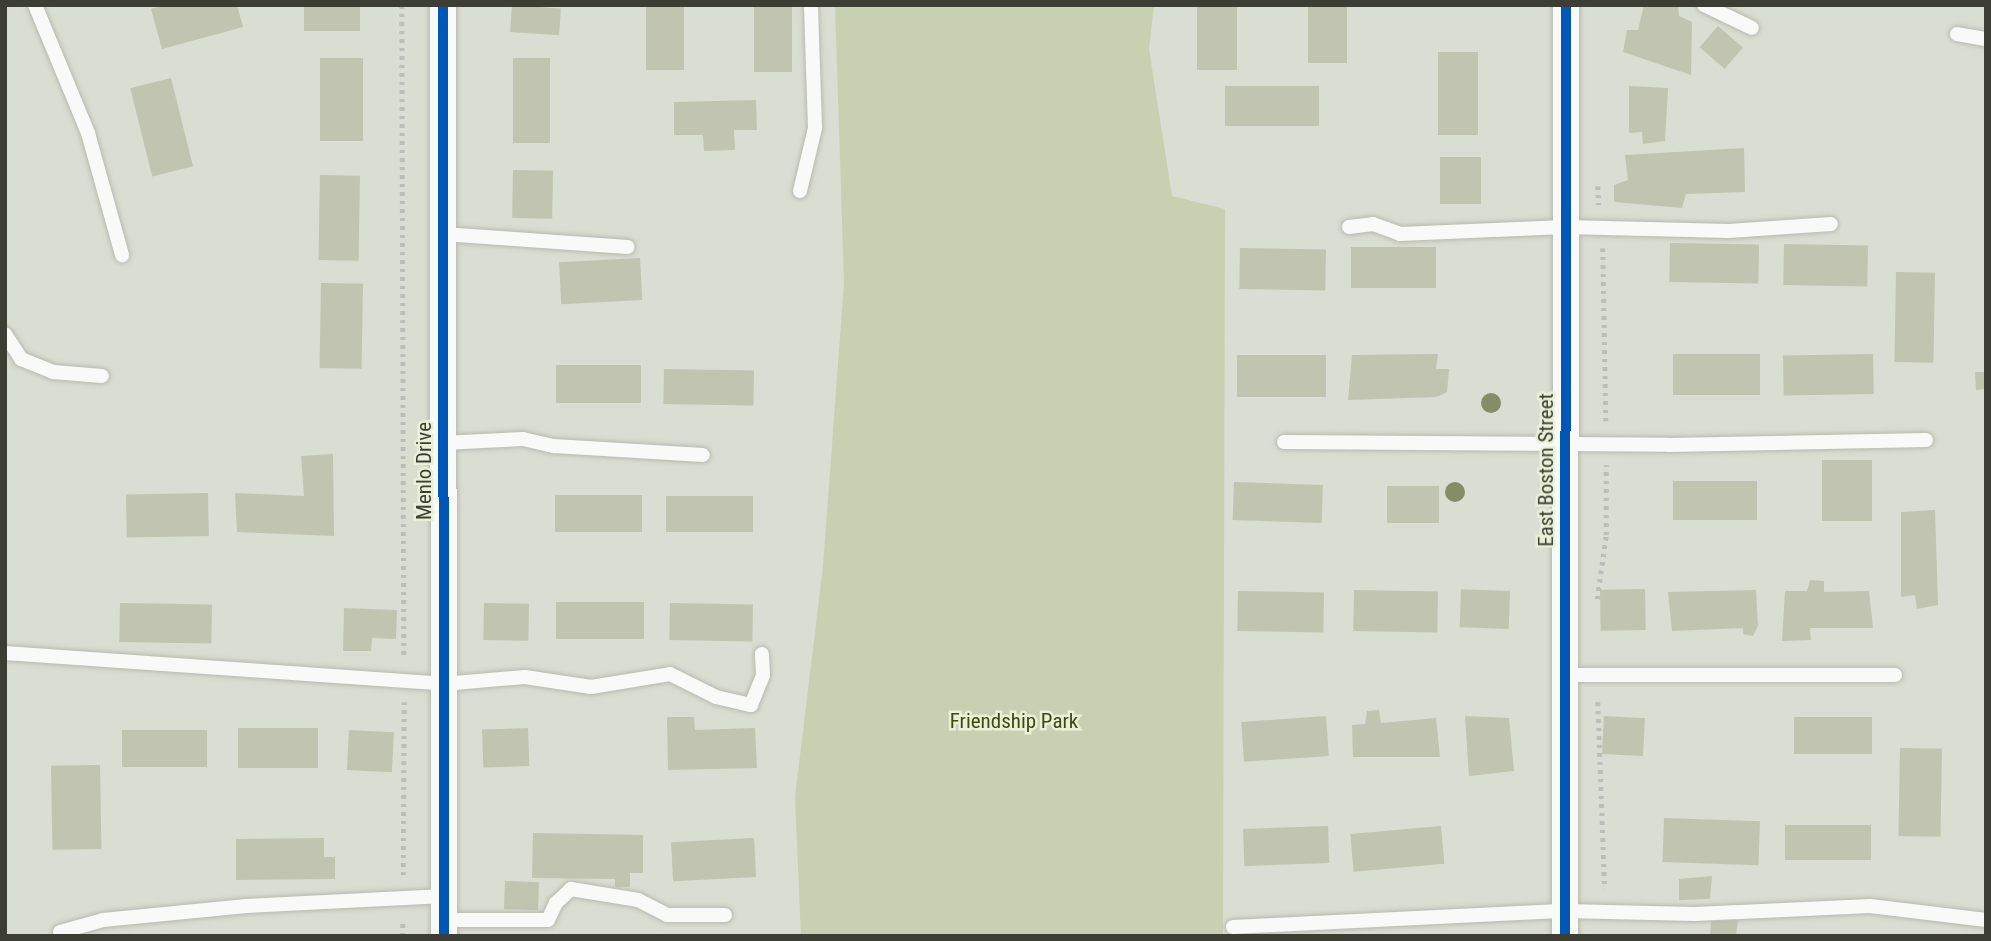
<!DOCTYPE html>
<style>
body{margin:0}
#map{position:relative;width:1991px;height:941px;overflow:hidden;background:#daddd1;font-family:"Roboto Condensed",sans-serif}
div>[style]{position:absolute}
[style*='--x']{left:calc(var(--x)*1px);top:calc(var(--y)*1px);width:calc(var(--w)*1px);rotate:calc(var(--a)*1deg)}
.green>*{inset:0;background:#c9d0b1}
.building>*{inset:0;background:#c0c4b0;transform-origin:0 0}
.path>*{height:4.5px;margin-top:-2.25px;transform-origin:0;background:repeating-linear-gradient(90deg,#bdbeb9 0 3.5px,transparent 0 8.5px)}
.roads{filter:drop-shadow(0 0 2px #b7bab0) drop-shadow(0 0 2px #b7bab0)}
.lane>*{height:14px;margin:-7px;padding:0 7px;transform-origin:7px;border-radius:7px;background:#f9faf8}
.street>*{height:26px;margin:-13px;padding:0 13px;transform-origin:13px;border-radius:13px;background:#f9faf8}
.cycleway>*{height:10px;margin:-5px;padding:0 5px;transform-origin:5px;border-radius:5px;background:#0057b8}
.trees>*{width:20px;height:20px;margin:-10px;border-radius:50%;background:#858c68}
span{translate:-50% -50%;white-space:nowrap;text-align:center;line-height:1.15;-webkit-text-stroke:5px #eaf0d8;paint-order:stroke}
.street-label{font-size:21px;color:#3c3e34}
.park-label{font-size:21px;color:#404912}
.frame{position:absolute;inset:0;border:7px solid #3c3e34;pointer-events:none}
</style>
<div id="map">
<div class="green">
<i style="clip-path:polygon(835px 5px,1154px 5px,1149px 49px,1172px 196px,1225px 209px,1223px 936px,801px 936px,795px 797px,823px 566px,844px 283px)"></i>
</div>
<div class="building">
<i style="clip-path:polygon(166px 5px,237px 5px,243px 27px,162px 49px,151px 9px)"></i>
<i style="left:304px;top:5px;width:56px;height:26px"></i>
<i style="left:512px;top:5px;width:49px;height:27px;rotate:4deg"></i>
<i style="left:646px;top:5px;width:38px;height:65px"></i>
<i style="left:754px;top:5px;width:38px;height:67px"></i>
<i style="left:1197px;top:5px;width:40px;height:65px"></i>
<i style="left:1308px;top:5px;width:39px;height:58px"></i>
<i style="clip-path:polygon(1644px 5px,1678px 5px,1679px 16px,1692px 22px,1691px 75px,1623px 52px,1627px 30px,1638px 30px)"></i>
<i style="left:1718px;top:26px;width:33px;height:28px;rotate:41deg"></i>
<i style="left:1438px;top:52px;width:40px;height:83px"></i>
<i style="left:320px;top:58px;width:43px;height:83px"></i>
<i style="left:513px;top:58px;width:37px;height:85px"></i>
<i style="left:171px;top:78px;width:91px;height:42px;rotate:76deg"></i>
<i style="left:1319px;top:86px;width:40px;height:94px;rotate:90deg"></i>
<i style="clip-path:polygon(1629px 86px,1668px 88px,1665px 141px,1643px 144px,1642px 132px,1629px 133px)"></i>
<i style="clip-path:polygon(756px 100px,757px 130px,734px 130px,735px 150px,704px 151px,703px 135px,674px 135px,674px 102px)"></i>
<i style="clip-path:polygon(1744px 148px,1745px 192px,1686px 194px,1682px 208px,1614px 202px,1614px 185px,1628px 180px,1625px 155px)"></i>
<i style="left:1440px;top:157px;width:41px;height:47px"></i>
<i style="left:513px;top:170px;width:40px;height:48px;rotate:1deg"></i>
<i style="left:320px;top:175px;width:40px;height:85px;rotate:1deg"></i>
<i style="left:1670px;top:243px;width:89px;height:39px;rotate:1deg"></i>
<i style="left:1784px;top:244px;width:84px;height:41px;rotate:1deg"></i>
<i style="left:1436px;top:247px;width:41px;height:85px;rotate:90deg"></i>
<i style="left:1240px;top:248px;width:86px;height:41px;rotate:1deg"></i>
<i style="left:640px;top:258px;width:42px;height:81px;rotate:87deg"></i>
<i style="left:1896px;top:272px;width:39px;height:90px;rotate:1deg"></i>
<i style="left:321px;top:283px;width:42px;height:85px;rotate:1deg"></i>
<i style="clip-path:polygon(1438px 354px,1436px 369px,1449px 369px,1447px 392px,1437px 397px,1348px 400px,1352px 355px)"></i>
<i style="left:1760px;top:354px;width:41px;height:87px;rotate:90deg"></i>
<i style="left:1873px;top:354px;width:40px;height:90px;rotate:89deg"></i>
<i style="left:1237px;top:355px;width:89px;height:42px"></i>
<i style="left:641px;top:365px;width:38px;height:85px;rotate:90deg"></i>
<i style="left:664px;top:369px;width:90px;height:35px;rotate:1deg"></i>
<i style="clip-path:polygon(1975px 372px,1986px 372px,1986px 389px,1976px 390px)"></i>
<i style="clip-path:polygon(333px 454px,334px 536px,237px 532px,235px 493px,304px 496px,301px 456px)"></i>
<i style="left:1822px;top:460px;width:50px;height:61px"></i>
<i style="left:1673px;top:481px;width:84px;height:39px"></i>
<i style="left:1234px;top:482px;width:89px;height:38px;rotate:2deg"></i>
<i style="left:1387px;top:486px;width:52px;height:37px"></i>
<i style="left:208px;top:493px;width:43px;height:82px;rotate:89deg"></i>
<i style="left:555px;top:495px;width:87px;height:37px"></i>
<i style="left:666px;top:496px;width:87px;height:36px"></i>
<i style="clip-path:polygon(1935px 510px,1938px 605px,1917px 609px,1915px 595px,1901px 597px,1901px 512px)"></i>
<i style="clip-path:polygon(1810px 580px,1824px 581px,1824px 592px,1869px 591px,1873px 628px,1810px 628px,1811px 640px,1782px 641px,1785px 591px,1807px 591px)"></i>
<i style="left:1645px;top:589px;width:41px;height:45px;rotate:89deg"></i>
<i style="left:1354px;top:590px;width:84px;height:41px;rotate:1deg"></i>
<i style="clip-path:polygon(1756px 590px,1758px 626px,1753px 636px,1743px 634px,1743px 628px,1672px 631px,1668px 592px)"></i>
<i style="left:1238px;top:591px;width:86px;height:40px;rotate:1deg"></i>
<i style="left:1510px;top:591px;width:38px;height:49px;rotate:92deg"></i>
<i style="left:556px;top:602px;width:88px;height:37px"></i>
<i style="left:120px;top:603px;width:92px;height:39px;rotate:1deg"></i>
<i style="left:484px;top:603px;width:45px;height:37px;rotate:1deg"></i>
<i style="left:670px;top:603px;width:83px;height:37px;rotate:1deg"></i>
<i style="clip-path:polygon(344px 608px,397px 610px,396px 639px,372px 638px,371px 651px,343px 651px)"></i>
<i style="clip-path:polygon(1379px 710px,1381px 723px,1436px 718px,1440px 757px,1353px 757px,1352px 725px,1365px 724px,1367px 711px)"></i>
<i style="left:1326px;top:716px;width:40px;height:85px;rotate:86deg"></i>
<i style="clip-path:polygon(1465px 716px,1509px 718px,1514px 771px,1469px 776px)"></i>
<i style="left:1604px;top:716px;width:41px;height:38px;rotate:3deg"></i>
<i style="clip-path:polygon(667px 717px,694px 717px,695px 730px,755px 728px,757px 768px,668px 770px)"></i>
<i style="left:1872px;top:717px;width:37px;height:78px;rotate:90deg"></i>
<i style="left:238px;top:728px;width:80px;height:40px"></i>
<i style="left:528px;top:728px;width:38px;height:46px;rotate:88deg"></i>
<i style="left:122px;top:730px;width:85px;height:37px"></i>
<i style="left:349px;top:730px;width:45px;height:40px;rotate:3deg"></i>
<i style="left:1900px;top:748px;width:42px;height:88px;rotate:1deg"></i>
<i style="left:100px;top:765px;width:84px;height:49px;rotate:89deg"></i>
<i style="left:1664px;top:818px;width:96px;height:44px;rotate:2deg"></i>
<i style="left:1785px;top:825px;width:86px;height:35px"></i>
<i style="left:1328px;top:826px;width:37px;height:85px;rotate:88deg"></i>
<i style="left:1441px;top:826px;width:38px;height:91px;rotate:85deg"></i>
<i style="clip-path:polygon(533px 833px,643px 835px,643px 873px,630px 873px,630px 887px,615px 887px,615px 879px,532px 878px)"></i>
<i style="clip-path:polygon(324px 838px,324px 857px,335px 857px,335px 879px,236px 880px,236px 839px)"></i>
<i style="left:754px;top:838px;width:39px;height:83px;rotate:87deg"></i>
<i style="clip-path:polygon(1712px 876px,1710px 899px,1679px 900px,1679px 879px)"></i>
<i style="left:505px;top:881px;width:34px;height:28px;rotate:2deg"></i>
<i style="clip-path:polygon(1738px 920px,1736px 936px,1710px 936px,1711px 921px)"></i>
</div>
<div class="path">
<i style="--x:402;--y:5;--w:653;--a:89.82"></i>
<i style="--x:1598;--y:186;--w:19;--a:87"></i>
<i style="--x:1603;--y:248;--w:173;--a:89"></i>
<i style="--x:1597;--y:599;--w:65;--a:-82"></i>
<i style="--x:1606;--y:535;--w:70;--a:-90"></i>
<i style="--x:1598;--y:702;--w:187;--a:87.9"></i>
<i style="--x:403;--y:875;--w:173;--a:-89.7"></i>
<i style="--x:402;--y:936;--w:17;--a:-87"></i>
</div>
<div class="roads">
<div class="lane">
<i style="--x:35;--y:5;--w:139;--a:67.5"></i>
<i style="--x:88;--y:133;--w:127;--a:74.4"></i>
<i style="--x:1704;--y:5;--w:53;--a:25.6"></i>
<i style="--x:1957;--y:34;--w:29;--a:10"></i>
<i style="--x:800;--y:191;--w:65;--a:-76.6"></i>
<i style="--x:815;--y:128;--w:123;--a:-91.9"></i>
<i style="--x:1349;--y:227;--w:24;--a:-7"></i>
<i style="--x:1373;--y:224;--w:29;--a:20"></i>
<i style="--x:1400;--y:234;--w:165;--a:-2.4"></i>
<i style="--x:1565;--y:227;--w:164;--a:1.4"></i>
<i style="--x:1729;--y:231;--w:102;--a:-3.9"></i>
<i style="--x:443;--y:234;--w:185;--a:4"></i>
<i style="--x:5;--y:334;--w:30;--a:57"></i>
<i style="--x:21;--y:359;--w:35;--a:22"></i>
<i style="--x:53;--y:372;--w:49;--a:4.7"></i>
<i style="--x:1284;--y:442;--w:384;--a:0.4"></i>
<i style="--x:1668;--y:445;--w:258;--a:-1.1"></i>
<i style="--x:443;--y:443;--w:80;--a:-2.9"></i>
<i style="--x:523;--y:439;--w:32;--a:13"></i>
<i style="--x:554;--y:446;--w:149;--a:3.5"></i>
<i style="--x:5;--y:653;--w:439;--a:4"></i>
<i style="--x:443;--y:684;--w:82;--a:-4.9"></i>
<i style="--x:525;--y:677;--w:67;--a:8.6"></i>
<i style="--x:591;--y:687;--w:80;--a:-9.3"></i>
<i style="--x:670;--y:674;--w:51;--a:26.6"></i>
<i style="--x:716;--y:697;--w:36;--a:13"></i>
<i style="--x:751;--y:705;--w:32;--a:-68"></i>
<i style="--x:763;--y:675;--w:21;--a:-93"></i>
<i style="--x:1563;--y:675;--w:332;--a:0"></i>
<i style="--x:445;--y:920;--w:103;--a:0"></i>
<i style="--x:548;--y:920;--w:19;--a:-65"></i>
<i style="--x:556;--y:903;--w:21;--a:-43"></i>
<i style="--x:571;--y:889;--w:68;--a:9.3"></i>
<i style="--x:638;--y:900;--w:33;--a:27"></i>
<i style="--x:667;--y:915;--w:58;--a:0"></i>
<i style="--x:1233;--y:927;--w:332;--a:-2.8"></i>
<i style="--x:1565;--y:911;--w:130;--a:1.3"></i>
<i style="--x:1695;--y:914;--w:175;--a:-2.6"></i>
<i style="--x:1870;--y:906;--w:117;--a:6.9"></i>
<i style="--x:60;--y:932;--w:45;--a:-15.6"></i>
<i style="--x:103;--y:920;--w:144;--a:-5.6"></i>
<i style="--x:246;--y:906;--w:199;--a:-2.9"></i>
</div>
<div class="street">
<i style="--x:443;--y:5;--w:931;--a:89.94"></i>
<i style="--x:1565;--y:936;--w:931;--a:-89.94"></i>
</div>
</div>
<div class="cycleway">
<i style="--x:443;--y:5;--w:931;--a:89.94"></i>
<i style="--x:1565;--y:936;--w:931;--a:-89.94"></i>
</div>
<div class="trees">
<i style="left:1491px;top:403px"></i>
<i style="left:1455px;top:492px"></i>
</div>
<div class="street-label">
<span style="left:1546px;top:470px;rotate:-90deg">East Boston Street</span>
<span style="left:424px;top:471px;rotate:-90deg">Menlo Drive</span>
</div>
<div class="park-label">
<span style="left:1014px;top:721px">Friendship Park</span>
</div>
<div class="frame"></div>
</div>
